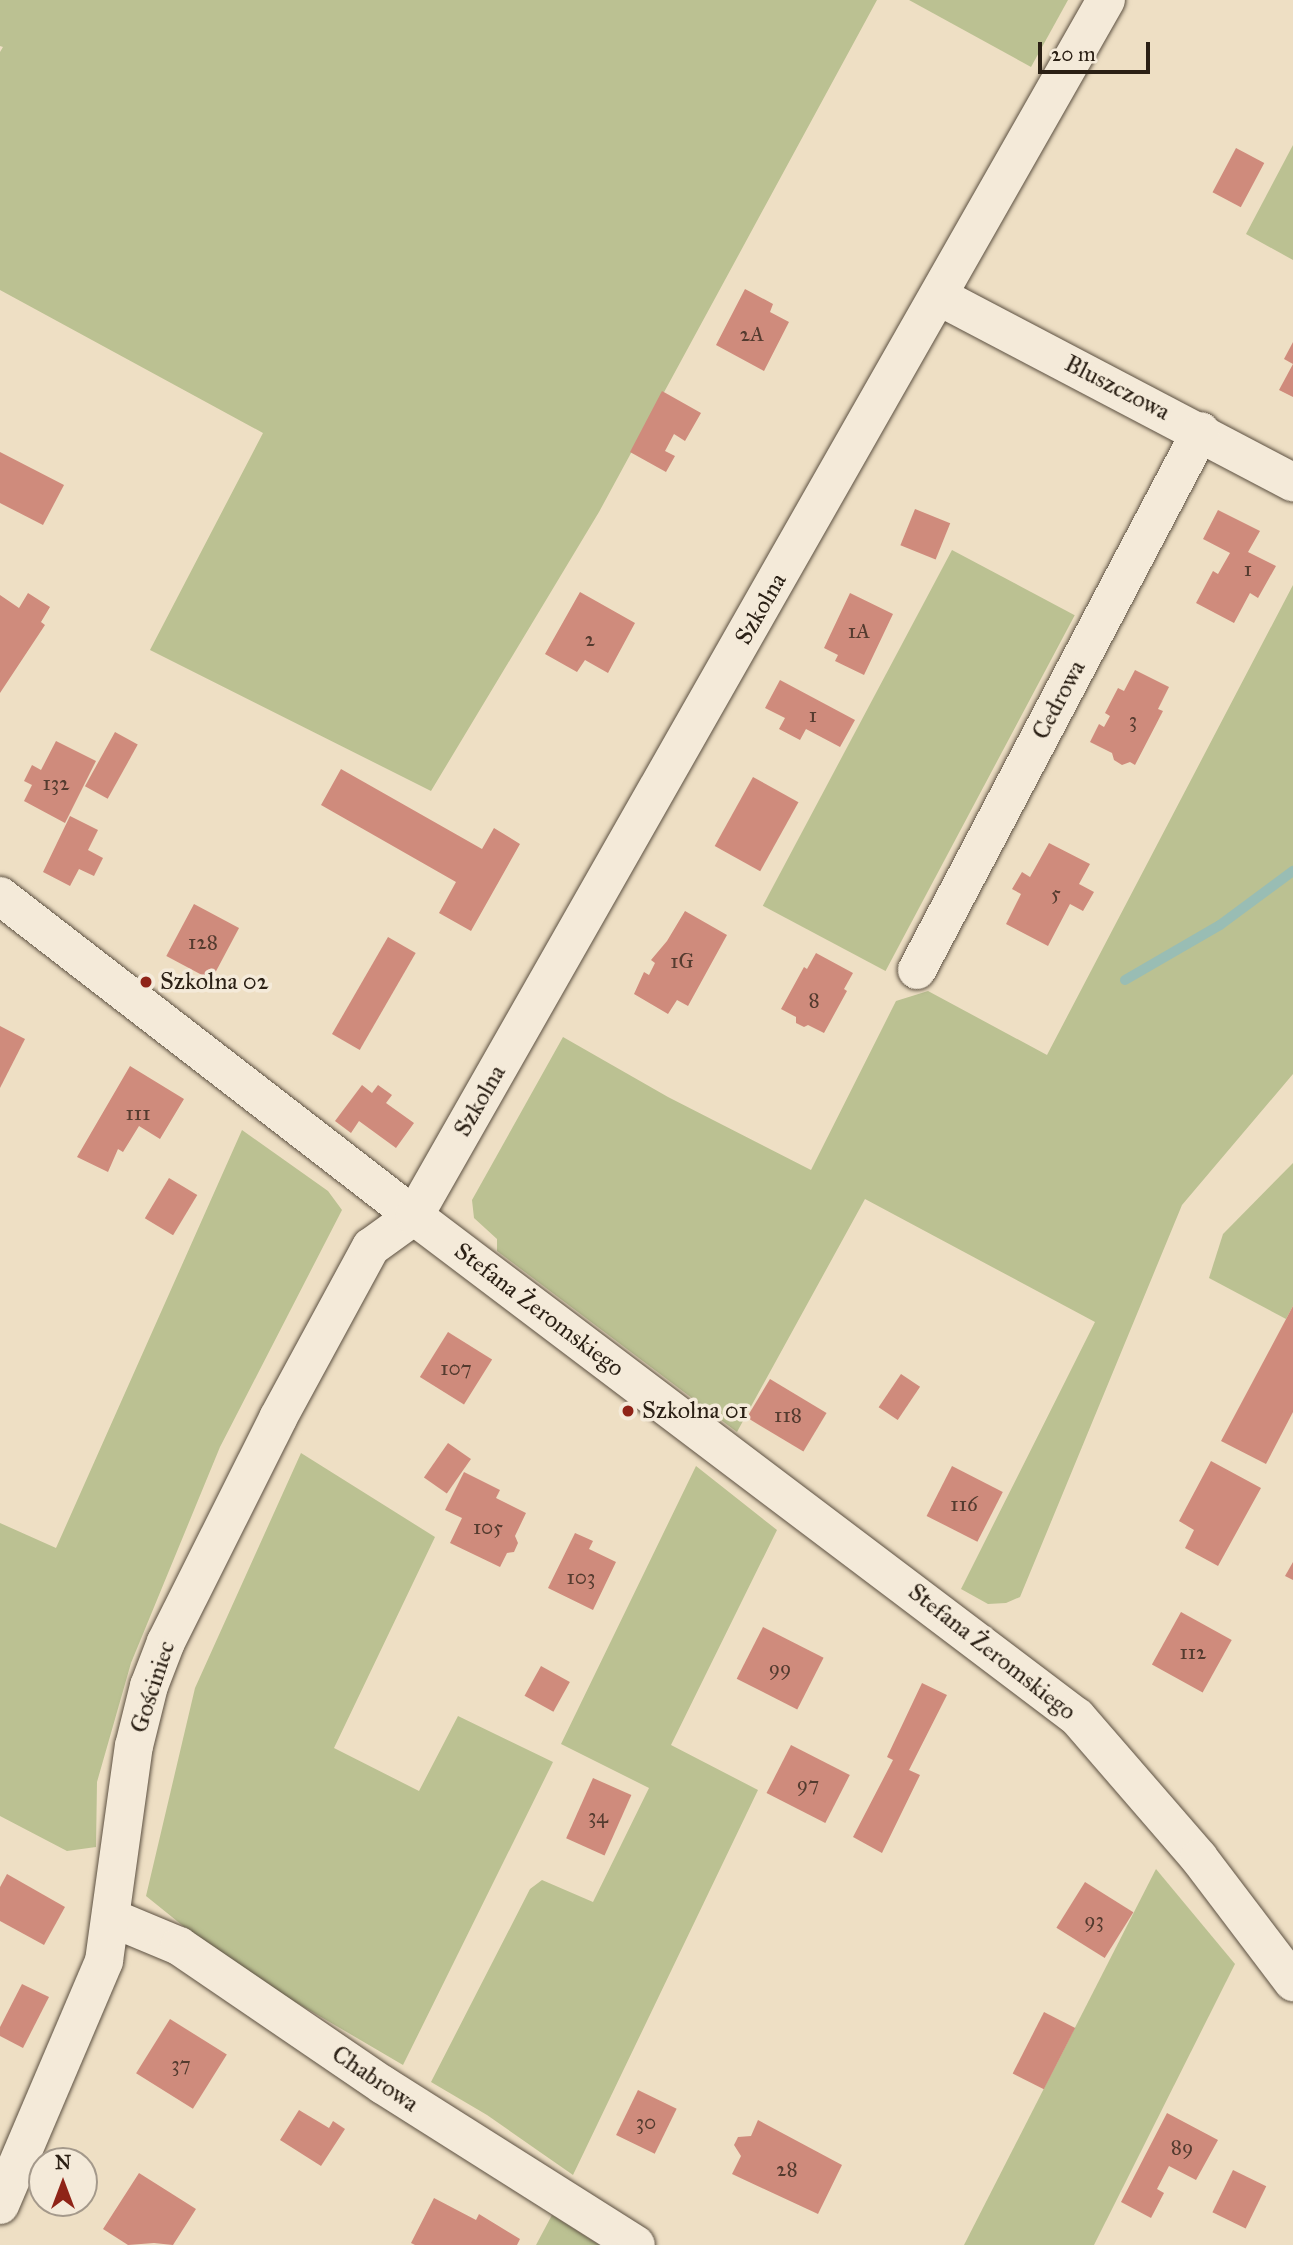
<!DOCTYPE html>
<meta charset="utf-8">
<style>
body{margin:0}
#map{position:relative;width:1293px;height:2245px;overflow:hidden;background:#eedfc4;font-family:"IM FELL Great Primer",serif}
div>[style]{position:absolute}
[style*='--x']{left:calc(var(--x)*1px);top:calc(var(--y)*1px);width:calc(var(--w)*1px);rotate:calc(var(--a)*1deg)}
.green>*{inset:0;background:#bbc192;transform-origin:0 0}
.stream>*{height:10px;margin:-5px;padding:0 5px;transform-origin:5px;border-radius:5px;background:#99bdb4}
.building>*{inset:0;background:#cf8b7c;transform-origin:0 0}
.roads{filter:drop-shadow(0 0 2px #5c5041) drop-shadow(0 0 2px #5c5041)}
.minor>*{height:38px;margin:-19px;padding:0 19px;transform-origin:19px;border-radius:19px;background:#f4ead9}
.tertiary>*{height:38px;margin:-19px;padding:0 19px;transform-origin:19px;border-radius:19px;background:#f4ead9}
.dots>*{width:19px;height:19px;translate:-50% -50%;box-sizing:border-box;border:4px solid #f4ead9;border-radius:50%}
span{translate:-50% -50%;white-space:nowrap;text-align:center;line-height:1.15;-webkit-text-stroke:7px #f4ead9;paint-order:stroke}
.number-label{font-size:21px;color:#543b2f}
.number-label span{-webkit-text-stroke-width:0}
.street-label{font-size:24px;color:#2b2015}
.poi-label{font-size:24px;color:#2b2015}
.left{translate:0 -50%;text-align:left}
.north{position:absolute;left:28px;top:2147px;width:70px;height:70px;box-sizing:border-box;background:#f4ead9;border:2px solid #a4998b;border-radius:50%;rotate:0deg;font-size:19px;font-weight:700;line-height:28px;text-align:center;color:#2b2015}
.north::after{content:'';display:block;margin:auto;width:24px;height:32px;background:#8f2418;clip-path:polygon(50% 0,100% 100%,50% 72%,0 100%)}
.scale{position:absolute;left:1038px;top:42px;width:112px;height:32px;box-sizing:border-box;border:4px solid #2b2015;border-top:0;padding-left:9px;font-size:21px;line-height:24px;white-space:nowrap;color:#2b2015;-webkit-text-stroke:5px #f4ead9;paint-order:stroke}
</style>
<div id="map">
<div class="green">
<i style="clip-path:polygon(0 0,877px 0,599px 512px,431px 791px,150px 650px,263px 433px,0 290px,0 52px,3px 47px,0 46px)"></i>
<i style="clip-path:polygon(909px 0,1068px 0,1031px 67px)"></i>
<i style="clip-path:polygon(1293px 145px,1293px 260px,1246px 234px)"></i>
<i style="left:952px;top:550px;width:139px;height:403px;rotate:28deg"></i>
<i style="clip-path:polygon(1293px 585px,1293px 1074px,1182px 1205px,1020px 1597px,1006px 1603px,988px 1604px,961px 1589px,1095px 1322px,865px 1199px,737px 1432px,497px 1251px,497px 1239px,474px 1218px,472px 1200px,563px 1037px,668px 1097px,811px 1170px,896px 1001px,928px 991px,1047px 1055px)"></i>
<i style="clip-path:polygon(242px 1130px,328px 1191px,342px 1210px,220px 1447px,131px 1663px,97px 1782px,96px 1847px,67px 1851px,0 1816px,0 1523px,56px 1548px)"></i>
<i style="clip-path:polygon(1293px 1163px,1293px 1306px,1286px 1319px,1209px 1278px,1223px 1234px)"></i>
<i style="clip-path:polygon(301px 1453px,435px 1537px,334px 1748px,419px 1791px,458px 1716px,553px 1762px,403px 2065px,229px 1963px,146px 1896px,195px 1688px)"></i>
<i style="clip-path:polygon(696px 1466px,777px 1530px,671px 1745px,758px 1790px,573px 2175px,487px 2115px,431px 2082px,530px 1889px,542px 1880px,593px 1902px,649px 1788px,561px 1744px)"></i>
<i style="clip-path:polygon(1156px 1869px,1235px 1964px,1094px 2245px,964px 2245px)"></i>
<i style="clip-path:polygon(552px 2215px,599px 2245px,536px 2245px)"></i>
</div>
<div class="stream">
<i style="--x:1125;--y:980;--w:110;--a:-30.1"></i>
<i style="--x:1220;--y:925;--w:91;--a:-36.5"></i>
</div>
<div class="building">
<i style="left:1236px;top:148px;width:32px;height:50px;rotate:28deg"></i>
<i style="clip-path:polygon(745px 289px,773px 304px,770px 312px,789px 322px,764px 371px,716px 345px)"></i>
<i style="clip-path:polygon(1293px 342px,1293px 364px,1284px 359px)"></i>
<i style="clip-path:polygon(1293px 364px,1293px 397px,1279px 390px)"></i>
<i style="clip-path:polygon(662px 391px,701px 413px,685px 441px,674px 434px,665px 451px,675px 456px,666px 472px,630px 452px)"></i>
<i style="clip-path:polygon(0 452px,64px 485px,43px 525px,0 503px)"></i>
<i style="left:915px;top:509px;width:38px;height:39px;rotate:22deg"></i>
<i style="clip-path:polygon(1218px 510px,1260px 531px,1248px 552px,1276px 566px,1258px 598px,1250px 593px,1234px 623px,1196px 603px,1213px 571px,1218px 574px,1230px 553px,1203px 539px)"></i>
<i style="clip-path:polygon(580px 592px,635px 623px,608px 673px,585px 660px,577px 672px,545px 654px)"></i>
<i style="clip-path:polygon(28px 593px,50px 607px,41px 622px,45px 625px,0 693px,0 595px,19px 608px)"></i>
<i style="clip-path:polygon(850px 593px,893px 614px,864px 675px,835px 661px,838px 655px,824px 648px)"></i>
<i style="clip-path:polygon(1135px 670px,1169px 687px,1158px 709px,1163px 711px,1135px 765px,1130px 762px,1122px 765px,1114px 760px,1112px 753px,1090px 742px,1099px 724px,1104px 727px,1110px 716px,1105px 713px,1118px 688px,1124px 691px)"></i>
<i style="clip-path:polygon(780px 680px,855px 720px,840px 747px,806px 729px,800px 740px,779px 729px,785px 718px,765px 708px)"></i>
<i style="left:115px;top:732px;width:26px;height:62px;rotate:29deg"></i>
<i style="clip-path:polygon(56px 741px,96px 761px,65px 823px,24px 801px,32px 785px,24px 781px,32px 765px,41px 770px)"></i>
<i style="clip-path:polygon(341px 769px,482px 849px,494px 828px,520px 844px,471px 931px,439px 913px,456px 882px,321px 805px)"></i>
<i style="left:753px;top:777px;width:52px;height:79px;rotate:29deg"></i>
<i style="clip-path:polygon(70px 816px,98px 830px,88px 850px,103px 858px,94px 876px,79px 869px,70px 886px,43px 872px)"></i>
<i style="clip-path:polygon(1049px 843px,1090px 864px,1079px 884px,1094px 892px,1083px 911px,1070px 904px,1048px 946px,1006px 924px,1021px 894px,1012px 889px,1022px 872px,1030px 877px)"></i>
<i style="left:194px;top:904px;width:51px;height:59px;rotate:28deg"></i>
<i style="clip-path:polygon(685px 911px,727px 935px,688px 1006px,677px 1000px,668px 1014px,634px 994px,644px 972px,649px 975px,655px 963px,651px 960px,667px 941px)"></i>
<i style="left:388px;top:937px;width:32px;height:112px;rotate:30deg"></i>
<i style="clip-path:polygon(816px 953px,853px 973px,844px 989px,847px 991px,824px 1033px,808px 1025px,804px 1027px,796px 1023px,796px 1017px,781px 1009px,804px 967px,807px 969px)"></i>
<i style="clip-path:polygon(0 1026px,25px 1039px,0 1088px)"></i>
<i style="clip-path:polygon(130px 1066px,184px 1099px,160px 1139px,139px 1126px,123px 1152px,118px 1149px,108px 1172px,77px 1157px)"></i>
<i style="clip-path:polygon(362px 1085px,372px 1093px,378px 1085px,392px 1095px,386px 1103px,414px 1123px,396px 1148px,359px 1121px,351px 1133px,335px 1121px)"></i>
<i style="left:169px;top:1178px;width:33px;height:47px;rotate:31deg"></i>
<i style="clip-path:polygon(1293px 1306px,1293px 1412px,1266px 1464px,1221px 1441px)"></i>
<i style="left:448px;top:1332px;width:52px;height:53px;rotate:32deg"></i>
<i style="left:901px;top:1374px;width:23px;height:40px;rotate:34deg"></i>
<i style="left:770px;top:1379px;width:66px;height:45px;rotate:31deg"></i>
<i style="left:448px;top:1443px;width:28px;height:42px;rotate:35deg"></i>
<i style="clip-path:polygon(1211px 1461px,1261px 1488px,1218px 1566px,1185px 1548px,1194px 1530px,1179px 1521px)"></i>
<i style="left:952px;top:1466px;width:57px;height:56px;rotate:27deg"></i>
<i style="clip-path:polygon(464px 1472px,500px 1490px,496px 1498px,526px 1513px,515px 1536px,518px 1543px,514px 1552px,507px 1553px,500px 1567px,450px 1543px,462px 1518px,445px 1510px)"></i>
<i style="clip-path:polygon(575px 1533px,593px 1541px,589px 1549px,616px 1562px,593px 1610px,548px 1588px)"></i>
<i style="clip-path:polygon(1293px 1562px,1293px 1580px,1285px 1576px)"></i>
<i style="left:1181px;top:1612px;width:58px;height:60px;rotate:29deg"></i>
<i style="left:763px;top:1627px;width:68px;height:58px;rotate:27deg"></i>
<i style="left:541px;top:1666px;width:33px;height:34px;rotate:29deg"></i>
<i style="clip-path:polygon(922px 1683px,947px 1695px,909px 1770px,920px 1775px,882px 1853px,853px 1837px,893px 1760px,887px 1757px)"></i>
<i style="left:791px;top:1745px;width:66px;height:54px;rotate:27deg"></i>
<i style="left:593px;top:1778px;width:42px;height:66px;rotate:24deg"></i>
<i style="clip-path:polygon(7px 1874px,65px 1907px,44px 1945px,0 1921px,0 1887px)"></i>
<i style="left:1085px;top:1882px;width:57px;height:54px;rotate:32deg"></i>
<i style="clip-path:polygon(22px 1984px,49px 1997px,23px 2048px,0 2036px,0 2027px)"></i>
<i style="left:1044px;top:2012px;width:35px;height:69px;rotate:27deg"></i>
<i style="left:170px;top:2019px;width:67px;height:64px;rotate:32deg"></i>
<i style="left:638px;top:2090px;width:43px;height:50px;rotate:26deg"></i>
<i style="clip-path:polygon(299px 2110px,329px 2128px,333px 2121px,345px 2129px,321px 2166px,280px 2140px)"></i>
<i style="clip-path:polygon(1167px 2113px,1218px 2140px,1196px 2180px,1169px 2166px,1157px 2189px,1164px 2193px,1151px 2218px,1121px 2202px)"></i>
<i style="clip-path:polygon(758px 2120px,842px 2165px,818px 2214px,732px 2174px,741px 2156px,734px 2145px,738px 2137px,751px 2136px)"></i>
<i style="left:1233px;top:2170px;width:37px;height:47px;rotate:26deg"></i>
<i style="clip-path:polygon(139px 2173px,196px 2209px,173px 2245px,154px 2243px,128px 2245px,103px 2229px)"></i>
<i style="clip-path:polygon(434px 2198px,476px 2220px,479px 2214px,520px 2239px,517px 2245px,415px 2245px,411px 2243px)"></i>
</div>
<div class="roads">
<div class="minor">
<i style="--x:940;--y:297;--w:399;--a:27.7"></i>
<i style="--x:917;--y:970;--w:609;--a:-62.22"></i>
<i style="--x:112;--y:1918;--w:73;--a:22.7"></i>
<i style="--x:179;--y:1946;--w:247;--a:34.3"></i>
<i style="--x:383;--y:2085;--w:299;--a:32.3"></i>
<i style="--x:0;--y:2205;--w:265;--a:-66.9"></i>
<i style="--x:104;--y:1961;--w:217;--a:-82.1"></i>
<i style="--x:134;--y:1746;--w:62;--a:-76"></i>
<i style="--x:149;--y:1686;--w:47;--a:-68.9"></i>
<i style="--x:166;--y:1642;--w:250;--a:-63.4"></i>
<i style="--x:278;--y:1418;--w:195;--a:-61.5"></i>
<i style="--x:371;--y:1247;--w:53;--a:-35.8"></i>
</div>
<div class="tertiary">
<i style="--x:0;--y:896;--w:523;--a:37.7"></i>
<i style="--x:414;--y:1216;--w:831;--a:37.08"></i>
<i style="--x:1077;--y:1717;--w:186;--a:49.1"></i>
<i style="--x:1199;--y:1858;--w:156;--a:52.8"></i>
<i style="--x:414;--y:1216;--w:1399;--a:-60.36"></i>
</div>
</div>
<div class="dots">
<i style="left:146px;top:982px;background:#8f2418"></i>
<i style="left:628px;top:1411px;background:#8f2418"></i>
</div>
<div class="number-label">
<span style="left:752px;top:334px">2A</span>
<span style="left:1248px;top:569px">1</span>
<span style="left:859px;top:631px">1A</span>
<span style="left:590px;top:639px">2</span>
<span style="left:813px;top:715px">1</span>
<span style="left:1133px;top:720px">3</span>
<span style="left:56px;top:783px">132</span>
<span style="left:1056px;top:893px">5</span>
<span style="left:203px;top:942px">128</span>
<span style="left:682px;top:961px">1G</span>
<span style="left:814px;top:1000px">8</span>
<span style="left:138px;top:1113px">111</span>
<span style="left:456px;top:1368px">107</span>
<span style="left:788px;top:1415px">118</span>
<span style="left:964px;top:1504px">116</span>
<span style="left:488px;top:1527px">105</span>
<span style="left:581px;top:1577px">103</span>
<span style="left:1193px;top:1652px">112</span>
<span style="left:780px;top:1668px">99</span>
<span style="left:808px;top:1784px">97</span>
<span style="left:598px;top:1816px">34</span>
<span style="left:1094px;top:1920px">93</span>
<span style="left:181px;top:2064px">37</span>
<span style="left:646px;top:2122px">30</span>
<span style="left:1182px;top:2147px">89</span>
<span style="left:787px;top:2169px">28</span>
</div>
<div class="street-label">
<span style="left:1117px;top:388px;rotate:27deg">Bluszczowa</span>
<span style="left:761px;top:609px;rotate:-60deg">Szkolna</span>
<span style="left:1059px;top:700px;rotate:-62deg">Cedrowa</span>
<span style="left:480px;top:1101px;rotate:-60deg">Szkolna</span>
<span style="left:539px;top:1310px;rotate:37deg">Stefana Żeromskiego</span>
<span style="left:992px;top:1652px;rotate:38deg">Stefana Żeromskiego</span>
<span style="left:153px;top:1687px;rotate:-72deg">Gościniec</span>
<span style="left:375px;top:2079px;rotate:34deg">Chabrowa</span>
</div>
<div class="poi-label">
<span class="left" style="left:160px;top:982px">Szkolna 02</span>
<span class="left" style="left:642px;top:1411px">Szkolna 01</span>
</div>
<div class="north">N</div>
<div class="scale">20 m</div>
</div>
